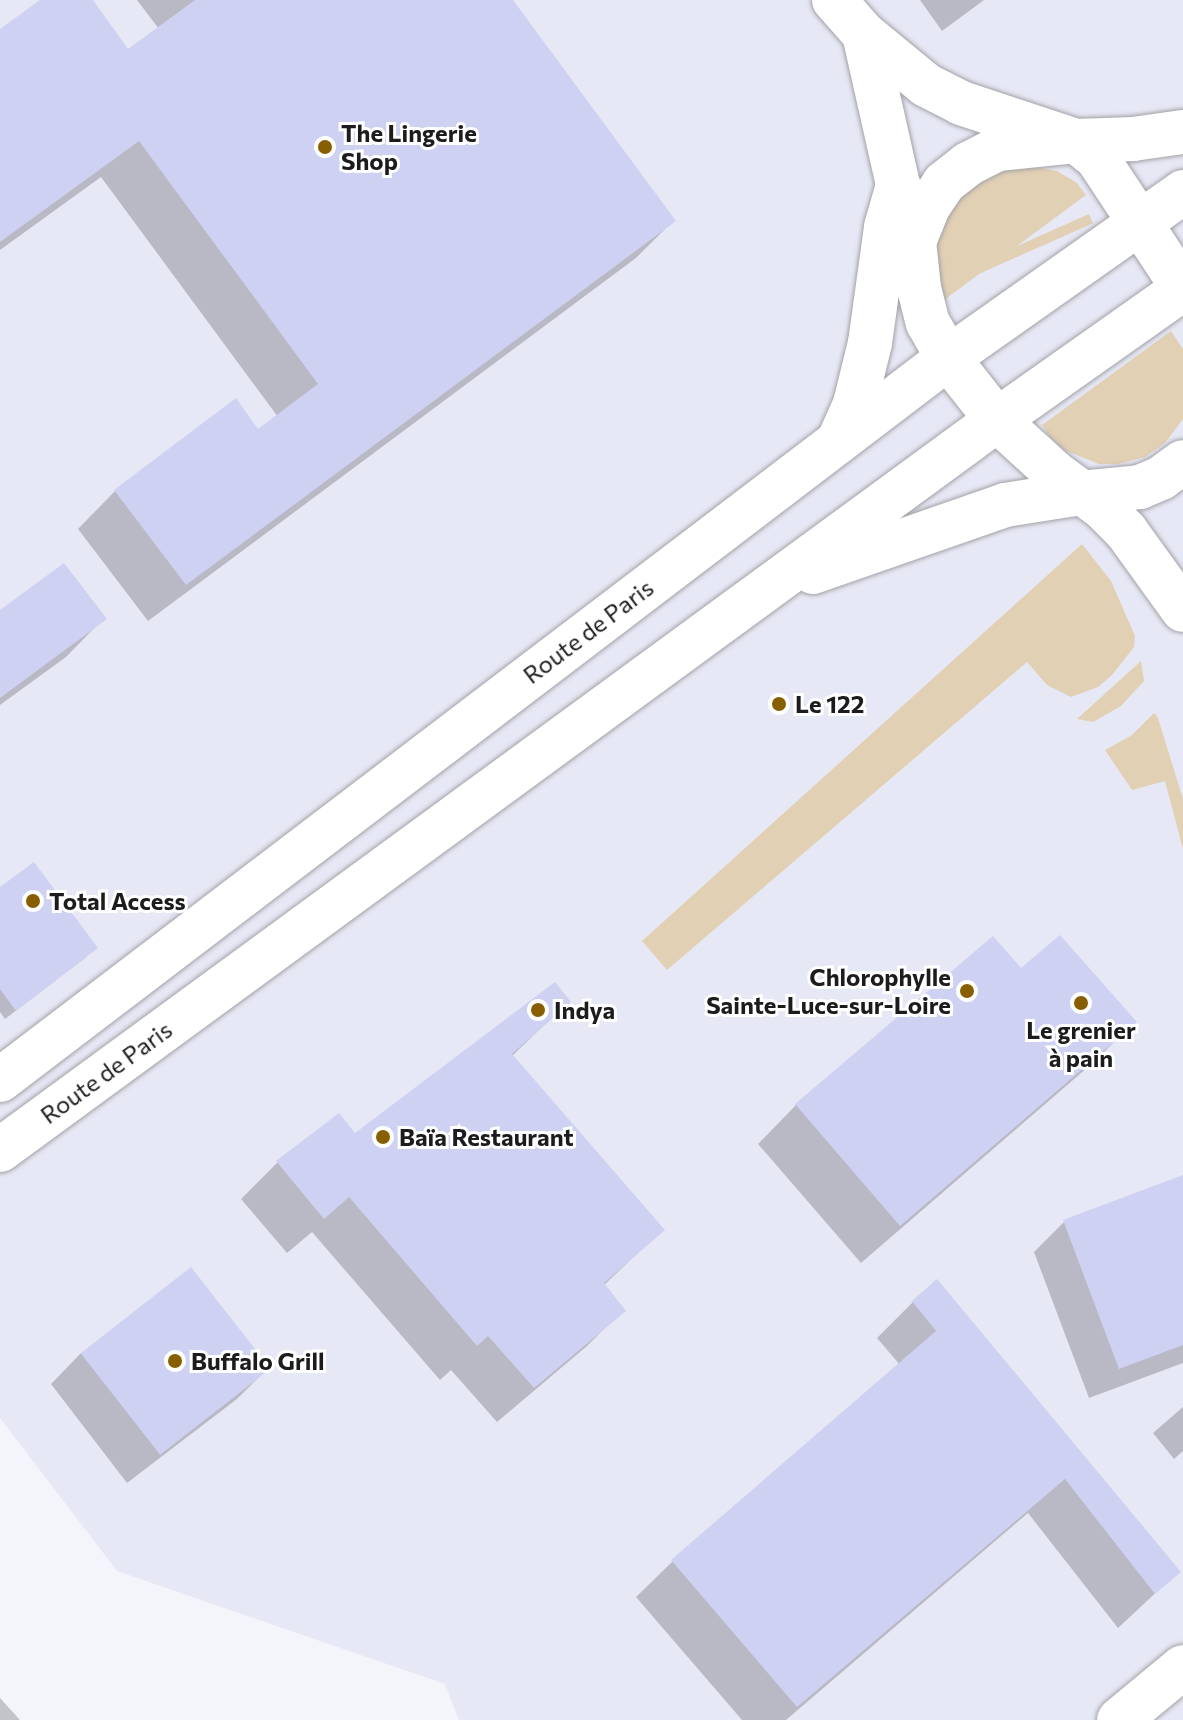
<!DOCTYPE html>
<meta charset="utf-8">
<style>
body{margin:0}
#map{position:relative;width:1183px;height:1720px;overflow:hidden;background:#f4f5fa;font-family:Commissioner,sans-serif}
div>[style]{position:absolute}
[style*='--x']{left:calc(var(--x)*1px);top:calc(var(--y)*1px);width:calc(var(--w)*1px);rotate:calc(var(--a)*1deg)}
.built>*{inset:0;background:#e7e8f5}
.green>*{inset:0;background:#e2d0b4;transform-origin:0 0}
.shadow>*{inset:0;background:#0003}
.building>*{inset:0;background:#ced1f1;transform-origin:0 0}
.roads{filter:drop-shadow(0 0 2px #a2a2a7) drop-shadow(0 0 2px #a2a2a7)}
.minor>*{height:44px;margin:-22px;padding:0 22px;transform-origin:22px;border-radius:22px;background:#fff}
.major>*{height:44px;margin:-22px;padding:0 22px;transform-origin:22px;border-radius:22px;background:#fff}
.dots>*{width:22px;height:22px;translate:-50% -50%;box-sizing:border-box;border:4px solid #fff;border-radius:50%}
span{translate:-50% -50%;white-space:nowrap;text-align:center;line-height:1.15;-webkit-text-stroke:6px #fff;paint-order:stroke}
.poi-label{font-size:24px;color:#1c1c1e;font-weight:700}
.left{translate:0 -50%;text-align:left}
.right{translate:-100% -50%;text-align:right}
.street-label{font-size:24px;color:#1c1c1e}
</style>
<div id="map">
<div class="built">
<i style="clip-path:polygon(0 0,1183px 0,1183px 1720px,459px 1720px,445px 1684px,117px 1571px,0 1418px)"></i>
</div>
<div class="green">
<i style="clip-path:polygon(1019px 164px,1057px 171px,1077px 183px,1086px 195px,944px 300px,933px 256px,941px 218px,968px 182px)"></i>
<i style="left:1089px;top:214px;width:10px;height:169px;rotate:66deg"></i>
<i style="clip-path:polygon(1171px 331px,1183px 349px,1183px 419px,1165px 443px,1145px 457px,1118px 464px,1099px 464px,1064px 450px,1050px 437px,1042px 425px)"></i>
<i style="clip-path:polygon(1082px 544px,1111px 581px,1135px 636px,1134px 647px,1112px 675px,1098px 687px,1071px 697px,1047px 685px,1027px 662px,667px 970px,642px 941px)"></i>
<i style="clip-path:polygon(1141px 661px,1144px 681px,1121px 706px,1093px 722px,1077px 719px)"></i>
<i style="clip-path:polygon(1154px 713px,1158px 718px,1183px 799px,1183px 849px,1165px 781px,1132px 790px,1105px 750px,1132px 735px)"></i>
</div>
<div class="shadow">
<i style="clip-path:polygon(44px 0,91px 0,128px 52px,159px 29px,137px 0,511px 0,673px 221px,636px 258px,148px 621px,78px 529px,115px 491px,258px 432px,278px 417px,101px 177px,0 250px,0 33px)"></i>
<i style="clip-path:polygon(920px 0,984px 0,942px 31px)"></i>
<i style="clip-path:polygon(0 612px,104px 618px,66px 657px,0 705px)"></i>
<i style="clip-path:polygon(0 890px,85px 958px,5px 1019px,0 1012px)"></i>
<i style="clip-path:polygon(1021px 970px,1134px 1022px,1095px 1061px,861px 1263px,758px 1144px,796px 1105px)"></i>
<i style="clip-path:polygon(568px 1002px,512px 1056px,662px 1230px,603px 1286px,623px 1310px,587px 1346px,497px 1422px,451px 1370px,440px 1380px,312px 1232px,287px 1253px,241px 1199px,277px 1163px,339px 1115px,355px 1136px)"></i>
<i style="clip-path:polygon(1183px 1177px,1183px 1363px,1089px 1398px,1034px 1252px,1064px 1222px)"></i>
<i style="clip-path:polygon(913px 1302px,1178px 1572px,1118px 1628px,1028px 1513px,786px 1720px,742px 1720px,636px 1597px,672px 1562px,900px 1365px,877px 1338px)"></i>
<i style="clip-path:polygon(81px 1353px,267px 1369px,237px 1399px,127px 1483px,51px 1384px)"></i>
<i style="clip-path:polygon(1183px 1407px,1183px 1451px,1174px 1459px,1153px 1433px)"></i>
<i style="clip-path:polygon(0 1698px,20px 1720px,0 1720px)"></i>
</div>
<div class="building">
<i style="clip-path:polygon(40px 0,93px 0,128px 49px,195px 0,513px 0,676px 221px,186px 585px,114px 490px,236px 398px,258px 429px,318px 384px,139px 141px,0 242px,0 29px)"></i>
<i style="clip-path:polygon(64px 563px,107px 619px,0 698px,0 610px)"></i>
<i style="clip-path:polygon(34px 862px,98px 948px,16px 1011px,0 989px,0 887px)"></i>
<i style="clip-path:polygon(1060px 935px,1137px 1022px,900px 1226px,795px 1104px,993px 936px,1021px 968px)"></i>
<i style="clip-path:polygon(555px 982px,571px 1002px,512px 1054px,665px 1230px,604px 1283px,626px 1311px,534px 1388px,488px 1336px,477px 1346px,349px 1197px,324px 1219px,276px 1161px,339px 1113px,355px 1133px)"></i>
<i style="clip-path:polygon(1183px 1175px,1183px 1345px,1119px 1369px,1063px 1220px)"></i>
<i style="left:191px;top:1267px;width:129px;height:140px;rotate:52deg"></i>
<i style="clip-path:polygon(937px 1279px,1181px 1572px,1155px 1594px,1065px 1479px,797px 1707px,671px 1560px,936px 1331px,912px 1301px)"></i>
</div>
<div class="roads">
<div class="minor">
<i style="--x:834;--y:0;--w:45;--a:48.6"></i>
<i style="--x:864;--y:34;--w:80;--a:39.4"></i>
<i style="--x:926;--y:85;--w:39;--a:27"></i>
<i style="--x:961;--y:103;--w:121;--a:18.3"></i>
<i style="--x:1076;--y:141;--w:27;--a:39"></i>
<i style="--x:1097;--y:158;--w:156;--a:56.5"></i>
<i style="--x:864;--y:34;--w:155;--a:77.3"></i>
<i style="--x:898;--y:185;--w:31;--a:65"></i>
<i style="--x:911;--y:213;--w:75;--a:83.9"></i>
<i style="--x:919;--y:288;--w:36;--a:76"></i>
<i style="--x:928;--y:323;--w:40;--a:60.3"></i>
<i style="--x:948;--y:358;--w:79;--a:51.7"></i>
<i style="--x:997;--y:420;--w:79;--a:42.4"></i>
<i style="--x:1055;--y:473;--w:59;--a:36.1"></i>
<i style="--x:1103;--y:508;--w:33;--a:45"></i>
<i style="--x:1126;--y:531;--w:97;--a:54.2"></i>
<i style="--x:914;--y:242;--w:38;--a:-68"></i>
<i style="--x:928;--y:207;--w:29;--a:-56"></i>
<i style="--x:944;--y:183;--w:31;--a:-38"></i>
<i style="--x:968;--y:164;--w:34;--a:-27"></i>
<i style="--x:998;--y:149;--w:68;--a:-5.9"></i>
<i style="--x:1081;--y:493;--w:59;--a:-5.8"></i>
<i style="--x:1140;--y:487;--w:23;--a:-23"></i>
<i style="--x:1161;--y:478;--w:27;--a:-36"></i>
<i style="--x:1119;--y:1720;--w:83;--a:-39.6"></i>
</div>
<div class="major">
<i style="--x:1076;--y:141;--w:57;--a:-2"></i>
<i style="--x:1133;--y:139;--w:50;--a:-8"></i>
<i style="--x:839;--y:440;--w:39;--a:-66"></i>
<i style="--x:855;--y:404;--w:63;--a:-76.2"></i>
<i style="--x:870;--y:343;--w:117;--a:-82.1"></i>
<i style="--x:886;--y:227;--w:44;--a:-74.1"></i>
<i style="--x:813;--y:572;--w:203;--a:-19.2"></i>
<i style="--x:1005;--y:505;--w:77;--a:-9"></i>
<i style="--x:0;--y:1080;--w:1192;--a:-37.29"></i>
<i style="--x:948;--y:358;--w:288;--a:-35.2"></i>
<i style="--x:0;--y:1150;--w:1236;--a:-36.21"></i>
<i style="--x:997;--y:420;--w:228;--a:-35.2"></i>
</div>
</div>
<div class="dots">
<i style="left:325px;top:147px;background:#885f00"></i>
<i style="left:779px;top:704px;background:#885f00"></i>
<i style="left:33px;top:901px;background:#885f00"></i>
<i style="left:967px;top:991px;background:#885f00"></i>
<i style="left:1081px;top:1003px;background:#885f00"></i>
<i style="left:538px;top:1010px;background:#885f00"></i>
<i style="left:383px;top:1137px;background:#885f00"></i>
<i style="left:175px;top:1361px;background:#885f00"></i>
</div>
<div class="poi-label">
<span class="left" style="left:341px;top:147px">The Lingerie<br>Shop</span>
<span class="left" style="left:795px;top:704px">Le 122</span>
<span class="left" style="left:49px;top:901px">Total Access</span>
<span class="right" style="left:951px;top:991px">Chlorophylle<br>Sainte-Luce-sur-Loire</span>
<span class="left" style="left:554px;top:1010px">Indya</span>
<span style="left:1081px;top:1044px">Le grenier<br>à pain</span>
<span class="left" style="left:399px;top:1137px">Baïa Restaurant</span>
<span class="left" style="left:191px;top:1361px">Buffalo Grill</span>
</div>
<div class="street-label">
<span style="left:588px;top:631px;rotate:-37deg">Route de Paris</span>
<span style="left:106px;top:1072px;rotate:-36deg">Route de Paris</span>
</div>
</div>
